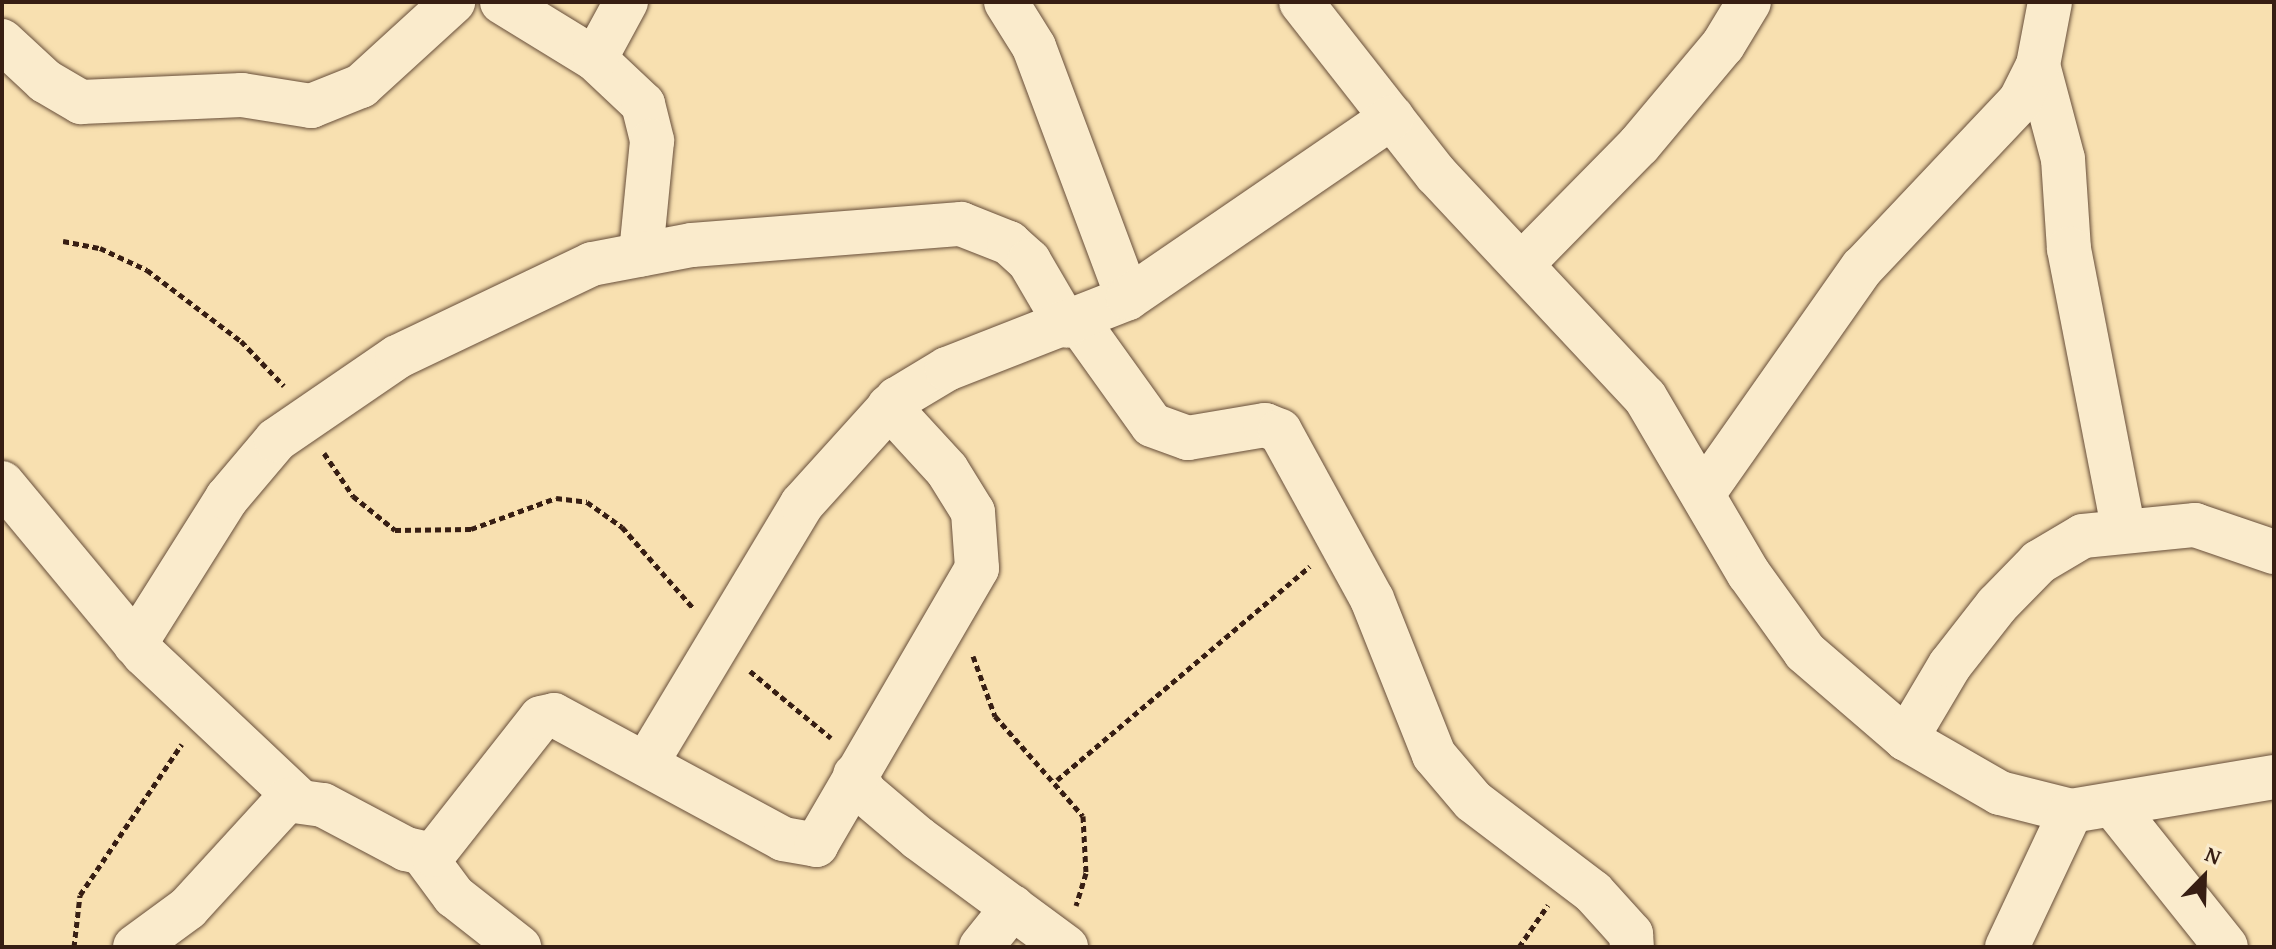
<!DOCTYPE html>
<style>
body{margin:0}
#map{position:relative;width:2276px;height:949px;overflow:hidden;background:#f8e0b0;font-family:"Gentium Book Plus",serif}
div>[style]{position:absolute}
[style*='--x']{left:calc(var(--x)*1px);top:calc(var(--y)*1px);width:calc(var(--w)*1px);rotate:calc(var(--a)*1deg)}
.path>*{height:5px;margin-top:-2.5px;transform-origin:0;background:repeating-linear-gradient(90deg,#371e13 0 6px,transparent 0 10px)}
.roads{filter:drop-shadow(0 0 2px #674e3a) drop-shadow(0 0 2px #674e3a)}
.minor>*{height:44px;margin:-22px;padding:0 22px;transform-origin:22px;border-radius:22px;background:#faebcc}
span{translate:-50% -50%;white-space:nowrap;text-align:center;line-height:1.15;-webkit-text-stroke:7px #faebcc;paint-order:stroke}
.frame{position:absolute;inset:0;border:4px solid #371e13;pointer-events:none}
.north{position:absolute;left:2164px;top:837px;width:80px;height:80px;-webkit-text-stroke:6px #faebcc;paint-order:stroke;rotate:23deg;font-size:22px;font-weight:700;line-height:32px;text-align:center;color:#371e13}
.north::after{content:'';display:block;margin:auto;width:28px;height:36px;background:#371e13;clip-path:polygon(50% 0,100% 100%,50% 72%,0 100%)}
</style>
<div id="map">
<div class="path">
<i style="--x:63;--y:241;--w:38;--a:11"></i>
<i style="--x:100;--y:248;--w:52;--a:25.1"></i>
<i style="--x:147;--y:270;--w:118;--a:37.1"></i>
<i style="--x:241;--y:341;--w:62;--a:46.3"></i>
<i style="--x:324;--y:453;--w:52;--a:56"></i>
<i style="--x:353;--y:496;--w:54;--a:39"></i>
<i style="--x:395;--y:530;--w:76;--a:-0.8"></i>
<i style="--x:471;--y:529;--w:90;--a:-20"></i>
<i style="--x:556;--y:498;--w:31;--a:7"></i>
<i style="--x:587;--y:502;--w:43;--a:35.5"></i>
<i style="--x:622;--y:527;--w:109;--a:48.7"></i>
<i style="--x:973;--y:656;--w:64;--a:69.9"></i>
<i style="--x:995;--y:716;--w:133;--a:48.7"></i>
<i style="--x:1083;--y:816;--w:57;--a:87"></i>
<i style="--x:1086;--y:873;--w:34;--a:107"></i>
<i style="--x:750;--y:671;--w:105;--a:39.6"></i>
<i style="--x:1057;--y:780;--w:331;--a:-40.2"></i>
<i style="--x:74;--y:947;--w:52;--a:-83.4"></i>
<i style="--x:80;--y:895;--w:182;--a:-56"></i>
<i style="--x:1519;--y:947;--w:51;--a:-55.4"></i>
</div>
<div class="roads">
<div class="minor">
<i style="--x:502;--y:2;--w:109;--a:31.5"></i>
<i style="--x:595;--y:59;--w:66;--a:43.2"></i>
<i style="--x:643;--y:104;--w:38;--a:76"></i>
<i style="--x:652;--y:141;--w:114;--a:95.6"></i>
<i style="--x:1006;--y:2;--w:53;--a:58.1"></i>
<i style="--x:1034;--y:47;--w:268;--a:69.5"></i>
<i style="--x:1301;--y:2;--w:219;--a:51.9"></i>
<i style="--x:1436;--y:174;--w:306;--a:46.9"></i>
<i style="--x:1645;--y:397;--w:205;--a:59.6"></i>
<i style="--x:1749;--y:574;--w:96;--a:54.3"></i>
<i style="--x:1805;--y:652;--w:133;--a:40.7"></i>
<i style="--x:1906;--y:739;--w:108;--a:29.9"></i>
<i style="--x:2000;--y:793;--w:73;--a:14.2"></i>
<i style="--x:2071;--y:811;--w:206;--a:-9.5"></i>
<i style="--x:2;--y:41;--w:59;--a:42.9"></i>
<i style="--x:45;--y:81;--w:42;--a:30.3"></i>
<i style="--x:81;--y:102;--w:161;--a:-2.5"></i>
<i style="--x:242;--y:95;--w:70;--a:9.1"></i>
<i style="--x:311;--y:106;--w:54;--a:-21.8"></i>
<i style="--x:361;--y:86;--w:125;--a:-42.4"></i>
<i style="--x:595;--y:59;--w:65;--a:-61.5"></i>
<i style="--x:2038;--y:65;--w:97;--a:75.1"></i>
<i style="--x:2063;--y:159;--w:90;--a:86.2"></i>
<i style="--x:2069;--y:249;--w:283;--a:79"></i>
<i style="--x:1522;--y:264;--w:167;--a:-45.5"></i>
<i style="--x:1639;--y:145;--w:131;--a:-50"></i>
<i style="--x:1723;--y:45;--w:50;--a:-58.8"></i>
<i style="--x:1079;--y:323;--w:125;--a:54.4"></i>
<i style="--x:1152;--y:425;--w:38;--a:20"></i>
<i style="--x:1188;--y:438;--w:78;--a:-9.6"></i>
<i style="--x:1265;--y:425;--w:16;--a:22"></i>
<i style="--x:1280;--y:431;--w:192;--a:61.3"></i>
<i style="--x:1372;--y:599;--w:168;--a:68.3"></i>
<i style="--x:1434;--y:755;--w:60;--a:49.7"></i>
<i style="--x:1473;--y:801;--w:151;--a:37.2"></i>
<i style="--x:1593;--y:892;--w:57;--a:47.9"></i>
<i style="--x:1631;--y:934;--w:13;--a:86"></i>
<i style="--x:2;--y:483;--w:222;--a:50.3"></i>
<i style="--x:144;--y:654;--w:209;--a:43.3"></i>
<i style="--x:1705;--y:491;--w:273;--a:-54.9"></i>
<i style="--x:1862;--y:268;--w:230;--a:-46.6"></i>
<i style="--x:2020;--y:101;--w:40;--a:-63.4"></i>
<i style="--x:2038;--y:65;--w:64;--a:-79.2"></i>
<i style="--x:135;--y:644;--w:173;--a:-57.8"></i>
<i style="--x:227;--y:498;--w:76;--a:-49.8"></i>
<i style="--x:276;--y:440;--w:147;--a:-34.4"></i>
<i style="--x:397;--y:357;--w:216;--a:-25.5"></i>
<i style="--x:592;--y:264;--w:102;--a:-10.8"></i>
<i style="--x:692;--y:245;--w:270;--a:-4.5"></i>
<i style="--x:961;--y:224;--w:52;--a:21.6"></i>
<i style="--x:1009;--y:243;--w:27;--a:42"></i>
<i style="--x:1029;--y:261;--w:75;--a:59.7"></i>
<i style="--x:1906;--y:739;--w:86;--a:-59.3"></i>
<i style="--x:1950;--y:665;--w:76;--a:-51.9"></i>
<i style="--x:1997;--y:605;--w:60;--a:-45.7"></i>
<i style="--x:2039;--y:562;--w:51;--a:-30.6"></i>
<i style="--x:2083;--y:536;--w:113;--a:-5.6"></i>
<i style="--x:2195;--y:525;--w:83;--a:18.9"></i>
<i style="--x:647;--y:762;--w:301;--a:-59"></i>
<i style="--x:802;--y:504;--w:142;--a:-47.9"></i>
<i style="--x:897;--y:399;--w:58;--a:-31"></i>
<i style="--x:947;--y:369;--w:194;--a:-21.4"></i>
<i style="--x:1128;--y:298;--w:320;--a:-34.4"></i>
<i style="--x:855;--y:775;--w:21;--a:61"></i>
<i style="--x:865;--y:793;--w:70;--a:40.3"></i>
<i style="--x:918;--y:838;--w:184;--a:36.4"></i>
<i style="--x:2116;--y:809;--w:176;--a:51.4"></i>
<i style="--x:425;--y:857;--w:49;--a:53.4"></i>
<i style="--x:454;--y:896;--w:83;--a:38.1"></i>
<i style="--x:135;--y:947;--w:66;--a:-36.3"></i>
<i style="--x:188;--y:908;--w:147;--a:-47.5"></i>
<i style="--x:287;--y:800;--w:36;--a:8"></i>
<i style="--x:323;--y:805;--w:94;--a:27.9"></i>
<i style="--x:406;--y:849;--w:28;--a:13"></i>
<i style="--x:433;--y:855;--w:174;--a:-51.8"></i>
<i style="--x:541;--y:718;--w:13;--a:-13"></i>
<i style="--x:554;--y:715;--w:260;--a:28.4"></i>
<i style="--x:783;--y:839;--w:34;--a:10"></i>
<i style="--x:816;--y:845;--w:320;--a:-59.8"></i>
<i style="--x:977;--y:568;--w:56;--a:-94.1"></i>
<i style="--x:973;--y:512;--w:49;--a:-121.8"></i>
<i style="--x:947;--y:470;--w:86;--a:-132.6"></i>
<i style="--x:981;--y:947;--w:51;--a:-51.3"></i>
<i style="--x:2007;--y:947;--w:150;--a:-64.8"></i>
</div>
</div>
<div class="frame"></div>
<div class="north">N</div>
</div>
